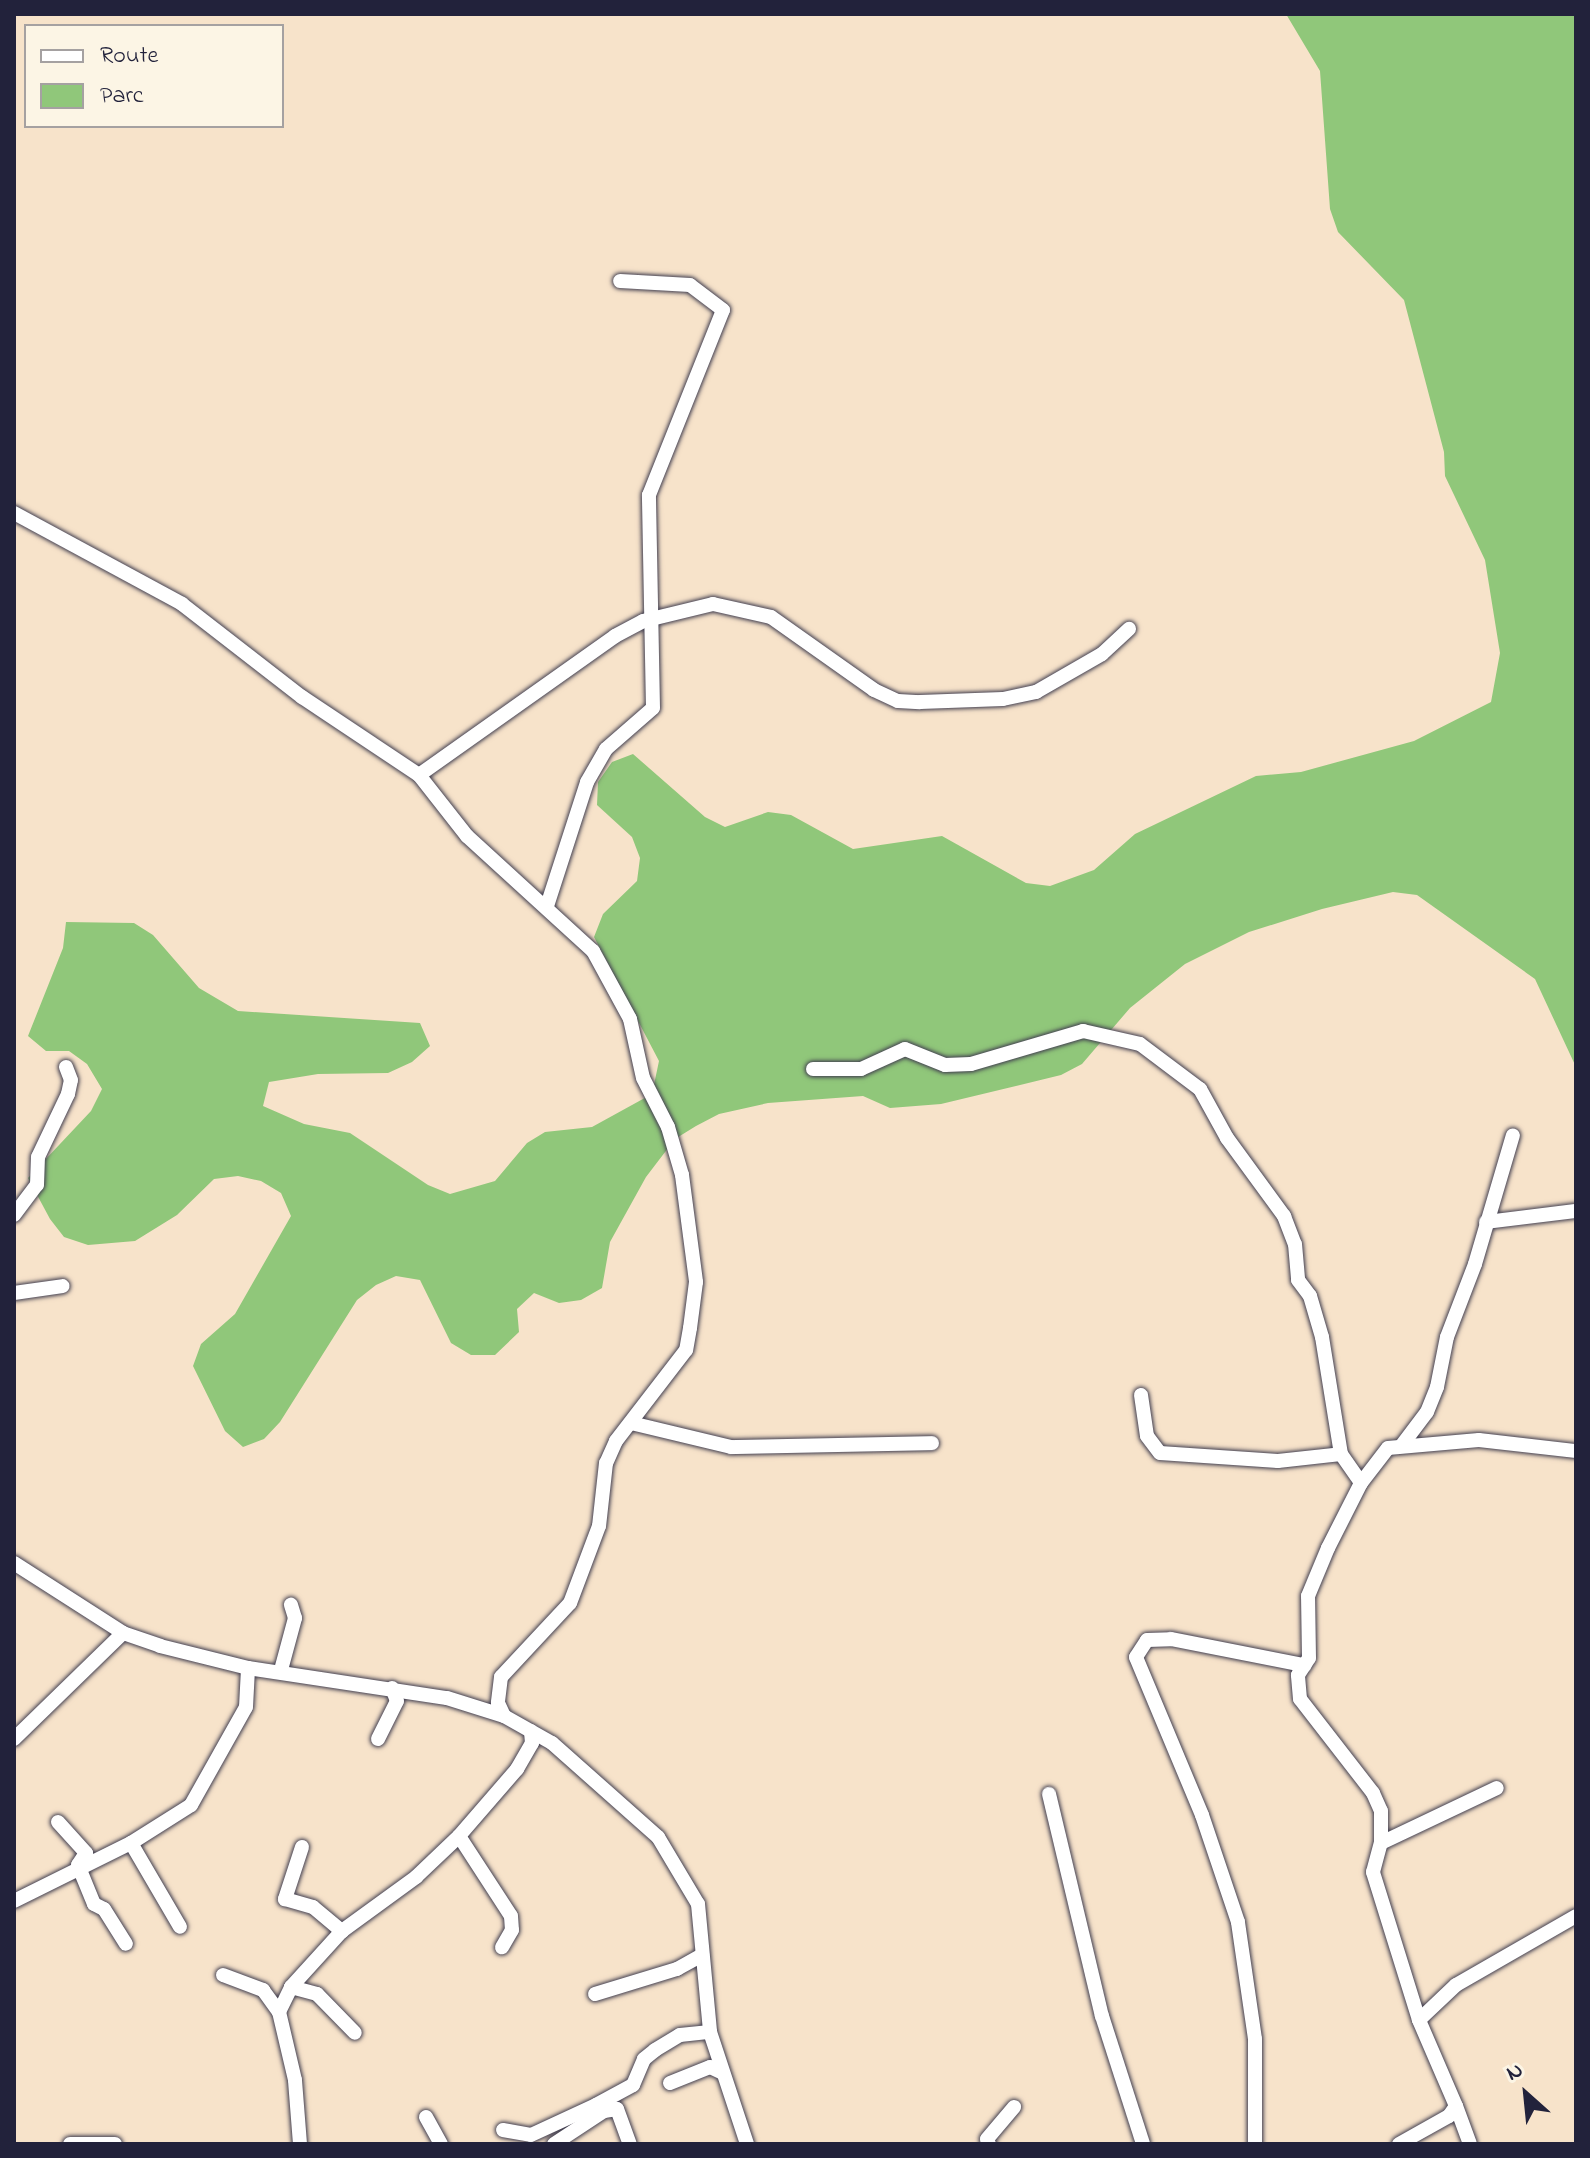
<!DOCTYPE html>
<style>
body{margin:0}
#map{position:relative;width:1590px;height:2158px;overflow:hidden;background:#f7e3ca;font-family:"Indie Flower",sans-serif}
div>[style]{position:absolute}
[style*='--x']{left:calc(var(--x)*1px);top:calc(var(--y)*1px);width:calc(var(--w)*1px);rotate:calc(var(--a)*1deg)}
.green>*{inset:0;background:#90c77a}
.roads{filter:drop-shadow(0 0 2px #423f50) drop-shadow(0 0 2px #423f50)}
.minor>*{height:14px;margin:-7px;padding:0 7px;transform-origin:7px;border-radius:7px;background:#fff}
span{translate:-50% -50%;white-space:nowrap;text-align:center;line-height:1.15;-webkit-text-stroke:6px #fcf5e5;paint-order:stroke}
.frame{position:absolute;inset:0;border:16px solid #22223b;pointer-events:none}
.legend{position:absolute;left:24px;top:24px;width:260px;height:104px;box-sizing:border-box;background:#fcf5e5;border:2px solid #a5a1a1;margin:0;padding:10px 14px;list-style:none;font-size:24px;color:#22223b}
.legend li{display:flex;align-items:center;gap:16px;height:40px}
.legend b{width:40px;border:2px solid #a5a1a1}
.north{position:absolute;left:1486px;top:2054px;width:80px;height:80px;-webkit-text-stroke:6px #fcf5e5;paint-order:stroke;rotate:333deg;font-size:22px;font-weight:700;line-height:32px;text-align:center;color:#22223b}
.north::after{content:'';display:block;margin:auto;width:28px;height:36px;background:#22223b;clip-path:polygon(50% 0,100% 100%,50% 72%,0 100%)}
</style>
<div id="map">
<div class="green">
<i style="clip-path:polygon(1286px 14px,1576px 14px,1576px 1067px,1535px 979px,1417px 895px,1393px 892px,1322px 909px,1249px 932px,1185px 964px,1130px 1008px,1082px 1064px,1061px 1075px,941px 1104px,890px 1108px,863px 1096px,768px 1103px,719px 1114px,696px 1126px,675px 1139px,646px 1177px,610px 1242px,602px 1288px,581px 1300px,559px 1303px,534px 1293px,517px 1309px,519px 1332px,495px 1355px,471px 1355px,451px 1343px,420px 1280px,396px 1276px,376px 1285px,357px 1300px,280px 1422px,264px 1439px,243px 1447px,225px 1431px,193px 1366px,201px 1344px,235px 1314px,291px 1216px,281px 1193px,261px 1181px,238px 1176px,214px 1179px,177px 1215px,135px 1241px,88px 1245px,64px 1237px,50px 1219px,28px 1178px,91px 1111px,102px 1089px,87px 1064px,69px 1051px,46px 1051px,28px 1036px,63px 948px,66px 922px,134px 923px,153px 935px,199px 988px,238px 1011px,420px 1023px,430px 1046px,412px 1062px,388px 1073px,318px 1074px,269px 1082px,263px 1106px,304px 1124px,350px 1133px,428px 1185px,450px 1194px,495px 1181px,527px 1143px,545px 1132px,592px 1127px,652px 1094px,659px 1061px,594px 937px,603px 914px,637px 881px,640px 858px,632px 837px,597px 805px,598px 782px,612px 762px,633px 754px,705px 817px,725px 827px,768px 812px,791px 815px,853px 849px,942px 836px,1026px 883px,1050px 886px,1094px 870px,1135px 834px,1256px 776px,1301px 772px,1414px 741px,1491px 702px,1500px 653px,1485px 560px,1445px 476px,1444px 452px,1404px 300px,1338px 232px,1330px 209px,1320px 71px)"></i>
</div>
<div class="roads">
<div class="minor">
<i style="--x:14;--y:513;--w:191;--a:28.4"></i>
<i style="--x:182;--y:604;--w:152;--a:37.8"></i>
<i style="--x:302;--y:697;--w:141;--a:33.7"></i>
<i style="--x:419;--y:775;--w:78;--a:51.8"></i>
<i style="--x:467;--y:836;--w:171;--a:42.4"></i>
<i style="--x:593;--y:951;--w:77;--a:61.4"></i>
<i style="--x:630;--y:1019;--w:60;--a:77.6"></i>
<i style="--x:643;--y:1078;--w:55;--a:63"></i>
<i style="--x:668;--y:1127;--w:50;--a:73.7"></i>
<i style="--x:682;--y:1175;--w:108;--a:82.5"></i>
<i style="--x:696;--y:1282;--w:46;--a:97.4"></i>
<i style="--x:690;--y:1328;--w:22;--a:100"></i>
<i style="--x:686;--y:1350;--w:115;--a:127.6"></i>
<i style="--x:616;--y:1441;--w:24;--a:114"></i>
<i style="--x:606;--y:1463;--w:63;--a:96.3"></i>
<i style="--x:599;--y:1526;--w:82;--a:110.6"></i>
<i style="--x:570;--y:1603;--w:101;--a:133"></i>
<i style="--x:501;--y:1677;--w:26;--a:97"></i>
<i style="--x:498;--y:1703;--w:14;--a:65"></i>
<i style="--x:419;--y:775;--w:240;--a:-35.3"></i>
<i style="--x:615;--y:636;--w:32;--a:-28"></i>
<i style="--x:643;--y:621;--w:72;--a:-13.7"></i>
<i style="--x:713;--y:604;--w:59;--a:12.6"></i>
<i style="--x:771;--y:617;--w:126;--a:35.3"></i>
<i style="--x:874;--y:690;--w:26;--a:25"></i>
<i style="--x:898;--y:701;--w:22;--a:3"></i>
<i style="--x:920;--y:702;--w:83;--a:-2.1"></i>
<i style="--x:1003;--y:699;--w:34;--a:-12"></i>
<i style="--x:1036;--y:692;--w:76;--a:-29.9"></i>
<i style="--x:1102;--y:654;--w:37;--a:-43"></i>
<i style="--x:547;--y:906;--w:130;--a:-72.1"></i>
<i style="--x:587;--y:782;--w:38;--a:-60"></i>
<i style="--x:606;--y:749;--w:62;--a:-41.1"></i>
<i style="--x:653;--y:708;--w:213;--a:-91.1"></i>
<i style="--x:649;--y:495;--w:199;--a:-68.2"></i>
<i style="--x:723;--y:310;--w:41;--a:-142.9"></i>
<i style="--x:690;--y:285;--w:70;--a:-176.7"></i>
<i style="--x:813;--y:1069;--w:48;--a:0"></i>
<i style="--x:861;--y:1069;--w:48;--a:-24.4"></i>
<i style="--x:905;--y:1049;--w:43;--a:21.8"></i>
<i style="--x:945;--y:1065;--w:26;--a:-2"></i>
<i style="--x:971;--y:1064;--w:117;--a:-16.4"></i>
<i style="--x:1083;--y:1031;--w:58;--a:12.8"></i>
<i style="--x:1140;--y:1044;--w:75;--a:36.9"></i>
<i style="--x:1200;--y:1089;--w:56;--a:61.1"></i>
<i style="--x:1227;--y:1138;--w:97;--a:53.8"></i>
<i style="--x:1284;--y:1216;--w:30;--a:69"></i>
<i style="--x:1295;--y:1244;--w:36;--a:85"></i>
<i style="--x:1298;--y:1280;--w:20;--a:53"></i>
<i style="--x:1310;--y:1296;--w:43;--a:73.7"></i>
<i style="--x:1322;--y:1337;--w:119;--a:80.8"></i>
<i style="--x:1341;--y:1454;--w:35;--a:55"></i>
<i style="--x:14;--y:1215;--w:38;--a:-53"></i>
<i style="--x:37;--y:1185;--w:28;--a:-88"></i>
<i style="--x:38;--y:1157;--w:70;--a:-64.5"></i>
<i style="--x:68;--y:1094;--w:14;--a:-78"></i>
<i style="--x:71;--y:1080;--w:14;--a:-111"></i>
<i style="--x:1486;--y:1222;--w:91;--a:-7"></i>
<i style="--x:14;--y:1293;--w:49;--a:-8.1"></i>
<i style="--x:1141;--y:1395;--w:41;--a:81.7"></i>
<i style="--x:1147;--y:1436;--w:21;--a:53"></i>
<i style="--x:1160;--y:1453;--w:118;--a:3.9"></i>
<i style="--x:1278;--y:1461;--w:63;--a:-6.3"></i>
<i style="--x:631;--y:1423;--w:103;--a:13.5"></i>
<i style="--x:731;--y:1447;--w:201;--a:-1.1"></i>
<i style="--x:1402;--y:1445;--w:41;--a:-52.9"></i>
<i style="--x:1427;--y:1412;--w:27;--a:-68"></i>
<i style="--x:1437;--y:1387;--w:51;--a:-78.7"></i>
<i style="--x:1447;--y:1337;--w:78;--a:-69"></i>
<i style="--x:1475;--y:1264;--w:134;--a:-73.6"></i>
<i style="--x:14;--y:1563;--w:130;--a:32.7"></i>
<i style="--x:123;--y:1633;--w:39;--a:19"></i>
<i style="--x:160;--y:1646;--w:91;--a:14"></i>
<i style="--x:248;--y:1668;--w:201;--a:8.6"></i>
<i style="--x:447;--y:1698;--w:60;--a:17.5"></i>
<i style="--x:504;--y:1716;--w:55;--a:29.4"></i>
<i style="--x:552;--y:1743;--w:142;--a:41.6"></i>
<i style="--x:658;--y:1837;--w:78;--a:59.2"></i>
<i style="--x:698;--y:1904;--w:129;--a:84.6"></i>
<i style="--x:710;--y:2032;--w:118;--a:71.7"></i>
<i style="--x:281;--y:1670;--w:54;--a:-74.9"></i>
<i style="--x:295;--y:1618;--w:14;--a:-107"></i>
<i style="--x:14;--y:1739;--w:152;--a:-44.2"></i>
<i style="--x:378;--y:1739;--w:42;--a:-63.4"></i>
<i style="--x:397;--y:1701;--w:14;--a:-111"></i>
<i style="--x:1049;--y:1794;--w:228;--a:76.6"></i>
<i style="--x:1102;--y:2016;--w:134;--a:72.2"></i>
<i style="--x:58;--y:1822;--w:42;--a:47.9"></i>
<i style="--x:86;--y:1853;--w:14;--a:124"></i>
<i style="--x:78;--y:1865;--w:42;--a:67.7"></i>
<i style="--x:94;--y:1904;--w:11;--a:27"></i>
<i style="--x:104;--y:1909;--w:41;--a:57.8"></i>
<i style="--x:459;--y:1836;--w:95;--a:57"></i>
<i style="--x:511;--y:1916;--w:14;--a:86"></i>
<i style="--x:512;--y:1930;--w:20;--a:120"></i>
<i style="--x:131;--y:1843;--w:97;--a:59.7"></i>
<i style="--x:1381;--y:1843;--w:32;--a:-90"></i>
<i style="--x:1381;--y:1811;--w:20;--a:-114"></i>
<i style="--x:1373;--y:1793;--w:119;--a:-127.8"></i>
<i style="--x:1300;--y:1699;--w:24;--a:-95"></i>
<i style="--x:1298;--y:1675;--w:20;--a:-57"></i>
<i style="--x:1309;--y:1658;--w:62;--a:-90.9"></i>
<i style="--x:1308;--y:1596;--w:52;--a:-67.4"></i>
<i style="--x:1328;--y:1548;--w:73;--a:-63.1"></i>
<i style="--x:1361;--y:1483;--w:44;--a:-52.4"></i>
<i style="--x:1388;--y:1448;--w:91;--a:-5"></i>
<i style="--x:1479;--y:1440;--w:98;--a:6.5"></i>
<i style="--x:302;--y:1847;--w:55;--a:108.1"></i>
<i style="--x:285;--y:1899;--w:29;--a:16"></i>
<i style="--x:313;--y:1907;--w:38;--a:40"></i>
<i style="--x:14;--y:1901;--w:131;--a:-26.4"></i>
<i style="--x:131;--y:1843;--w:71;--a:-32.3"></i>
<i style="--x:191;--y:1805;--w:112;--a:-60.7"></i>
<i style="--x:246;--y:1707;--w:39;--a:-87"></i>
<i style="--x:223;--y:1975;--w:43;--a:20.6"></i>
<i style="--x:263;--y:1990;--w:27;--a:54"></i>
<i style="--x:291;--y:1987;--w:27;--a:15"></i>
<i style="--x:317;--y:1994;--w:54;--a:45.7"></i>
<i style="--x:595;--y:1994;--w:86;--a:-17"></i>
<i style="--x:677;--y:1969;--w:29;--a:-29"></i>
<i style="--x:1419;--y:2020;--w:51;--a:-43.4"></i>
<i style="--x:1456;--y:1985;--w:138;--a:-29.9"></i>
<i style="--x:670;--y:2083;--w:43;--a:-21.8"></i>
<i style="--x:710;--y:2067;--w:14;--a:25"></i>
<i style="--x:1456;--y:2106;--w:40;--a:69.8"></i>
<i style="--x:426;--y:2117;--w:31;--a:61"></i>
<i style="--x:503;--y:2130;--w:28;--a:10"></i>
<i style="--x:531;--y:2135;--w:72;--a:-24.8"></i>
<i style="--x:596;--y:2105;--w:42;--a:-28.4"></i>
<i style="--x:633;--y:2085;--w:28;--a:-67"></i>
<i style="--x:644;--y:2059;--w:14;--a:-39"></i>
<i style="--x:655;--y:2050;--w:29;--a:-31"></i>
<i style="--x:680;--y:2035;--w:30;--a:-6"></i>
<i style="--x:70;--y:2144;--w:45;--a:0"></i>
<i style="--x:300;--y:2144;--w:64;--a:-94.5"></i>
<i style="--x:295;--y:2080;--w:70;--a:-103.2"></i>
<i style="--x:279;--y:2012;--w:28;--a:-64"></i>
<i style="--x:291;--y:1987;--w:76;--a:-47.7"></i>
<i style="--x:342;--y:1931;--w:92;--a:-36.1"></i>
<i style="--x:416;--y:1877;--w:59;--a:-43.6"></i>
<i style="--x:459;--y:1836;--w:89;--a:-49.1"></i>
<i style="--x:517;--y:1769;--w:30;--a:-60"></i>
<i style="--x:532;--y:1743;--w:12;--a:-95"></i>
<i style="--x:554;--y:2144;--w:60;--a:-33.4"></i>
<i style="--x:604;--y:2111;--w:13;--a:-9"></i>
<i style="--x:617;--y:2109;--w:37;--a:70"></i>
<i style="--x:989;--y:2144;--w:5;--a:-112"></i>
<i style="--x:987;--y:2139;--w:42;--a:-49.8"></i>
<i style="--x:1255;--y:2144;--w:105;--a:-90"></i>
<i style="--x:1255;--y:2039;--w:118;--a:-98.3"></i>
<i style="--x:1238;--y:1922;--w:113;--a:-108.6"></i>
<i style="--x:1202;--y:1815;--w:171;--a:-112.7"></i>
<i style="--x:1136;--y:1657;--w:20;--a:-57"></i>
<i style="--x:1147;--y:1640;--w:24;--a:-2"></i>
<i style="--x:1171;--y:1639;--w:136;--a:11.1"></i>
<i style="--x:1399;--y:2144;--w:57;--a:-29.2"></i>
<i style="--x:1449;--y:2116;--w:12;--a:-55"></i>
<i style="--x:1456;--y:2106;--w:94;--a:-113.3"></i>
<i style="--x:1419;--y:2020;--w:155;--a:-107.3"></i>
<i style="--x:1373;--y:1872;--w:30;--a:-75"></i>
<i style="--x:1381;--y:1843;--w:128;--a:-25.4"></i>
</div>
</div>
<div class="frame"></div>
<ul class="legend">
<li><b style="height:10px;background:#fff"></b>Route</li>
<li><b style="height:22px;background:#90c77a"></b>Parc</li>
</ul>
<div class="north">N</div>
</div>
